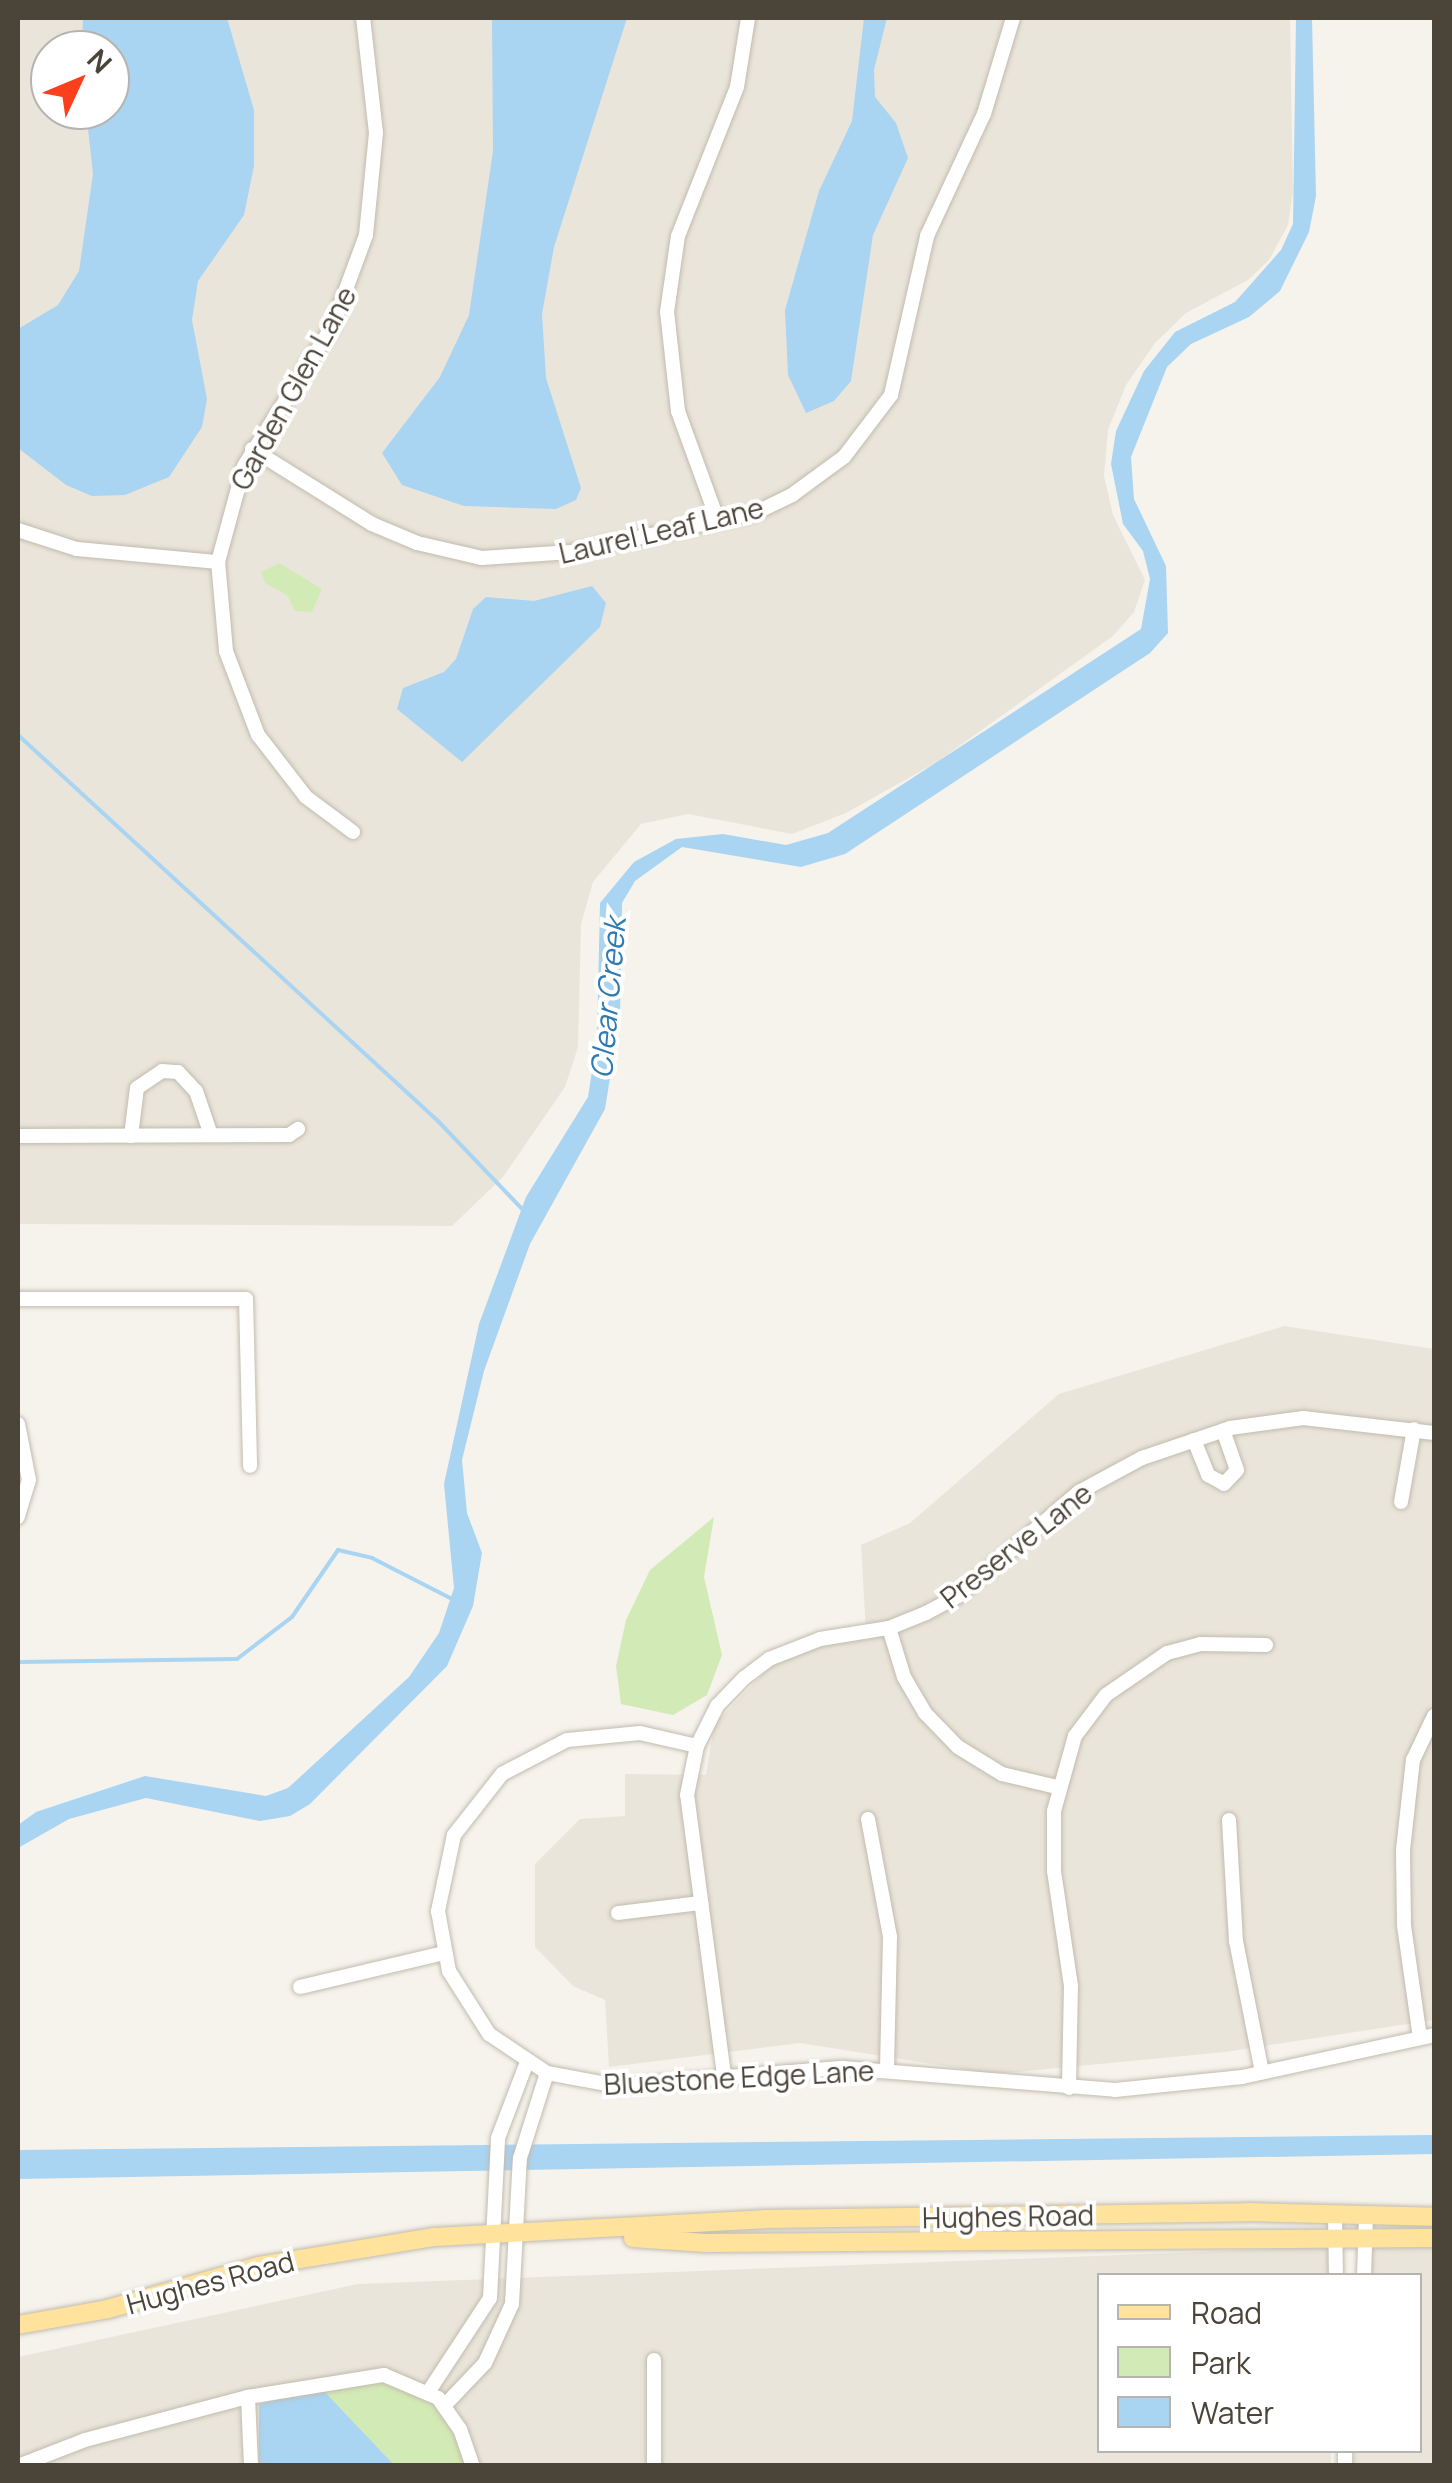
<!DOCTYPE html>
<style>
body{margin:0}
#map{position:relative;width:1452px;height:2483px;overflow:hidden;background:#f6f3ec;font-family:Manrope,sans-serif}
div>[style]{position:absolute}
[style*='--x']{left:calc(var(--x)*1px);top:calc(var(--y)*1px);width:calc(var(--w)*1px);rotate:calc(var(--a)*1deg)}
.residential>*{inset:0;background:#eae5da}
.green>*{inset:0;background:#d2eab5}
.water>*{inset:0;background:#a9d4f2}
.stream>*{height:4px;margin:-2px;padding:0 2px;transform-origin:2px;border-radius:2px;background:#a9d4f2}
.roads{filter:drop-shadow(0 0 2px #c2bbae) drop-shadow(0 0 2px #c2bbae)}
.minor>*{height:14px;margin:-7px;padding:0 7px;transform-origin:7px;border-radius:7px;background:#fff}
.major>*{height:18px;margin:-9px;padding:0 9px;transform-origin:9px;border-radius:9px;background:#ffe39c}
span{translate:-50% -50%;white-space:nowrap;text-align:center;line-height:1.15;-webkit-text-stroke:8px #fff;paint-order:stroke}
.street-label{font-size:28px;color:#4b4439}
.water-label{font-size:30px;color:#2e7ab2;font-style:italic}
.frame{position:absolute;inset:0;border:20px solid #4b4439;pointer-events:none}
.legend{position:absolute;left:1097px;top:2273px;width:325px;height:180px;box-sizing:border-box;background:#fff;border:2px solid #b7b4b0;margin:0;padding:12px 18px;list-style:none;font-size:30px;color:#4b4439}
.legend li{display:flex;align-items:center;gap:20px;height:50px}
.legend b{width:50px;border:2px solid #b7b4b0}
.north{position:absolute;left:30px;top:30px;width:100px;height:100px;box-sizing:border-box;background:#fff;border:2px solid #b7b4b0;border-radius:50%;rotate:46deg;font-size:28px;font-weight:700;line-height:40px;text-align:center;color:#4b4439}
.north::after{content:'';display:block;margin:auto;width:35px;height:45px;background:#fc3f1d;clip-path:polygon(50% 0,100% 100%,50% 72%,0 100%)}
</style>
<div id="map">
<div class="residential">
<i style="clip-path:polygon(evenodd,18px 18px,1290px 18px,1293px 192px,1288px 225px,1269px 260px,1248px 280px,1186px 313px,1155px 343px,1126px 385px,1108px 430px,1104px 476px,1113px 515px,1145px 580px,1134px 612px,1113px 636px,937px 762px,846px 813px,792px 834px,688px 814px,641px 824px,593px 882px,581px 924px,578px 1047px,565px 1087px,503px 1177px,452px 1226px,18px 1224px,18px 18px,50px 50px,110px 50px,110px 110px,50px 110px,50px 50px)"></i>
<i style="clip-path:polygon(1284px 1326px,1434px 1349px,1434px 2020px,1225px 2052px,995px 2074px,800px 2043px,609px 2067px,605px 2000px,573px 1986px,535px 1947px,535px 1864px,580px 1819px,625px 1816px,625px 1774px,706px 1775px,714px 1725px,779px 1657px,866px 1633px,861px 1545px,910px 1523px,1059px 1394px)"></i>
<i style="clip-path:polygon(1434px 2246px,1434px 2465px,1353px 2466px,1354px 2451px,1420px 2450px,1420px 2276px,1370px 2275px,1372px 2248px)"></i>
<i style="clip-path:polygon(1328px 2247px,1329px 2275px,1100px 2276px,1100px 2450px,1331px 2451px,1331px 2465px,18px 2465px,18px 2357px,358px 2284px)"></i>
</div>
<div class="green">
<i style="clip-path:polygon(279px 563px,322px 589px,312px 612px,295px 611px,287px 595px,265px 583px,261px 572px)"></i>
<i style="clip-path:polygon(714px 1517px,704px 1577px,722px 1655px,707px 1695px,673px 1715px,621px 1704px,616px 1666px,626px 1620px,650px 1570px)"></i>
<i style="clip-path:polygon(384px 2375px,438px 2398px,470px 2465px,394px 2465px,322px 2389px)"></i>
</div>
<div class="water">
<i style="clip-path:polygon(83px 18px,227px 18px,254px 110px,254px 166px,244px 215px,198px 281px,192px 320px,207px 399px,202px 427px,169px 477px,125px 495px,92px 496px,66px 485px,18px 448px,18px 329px,58px 305px,79px 271px,93px 174px,86px 110px,110px 110px,110px 50px,82px 50px)"></i>
<i style="clip-path:polygon(492px 18px,627px 18px,554px 247px,542px 314px,546px 378px,581px 488px,576px 500px,556px 509px,464px 506px,402px 485px,382px 453px,440px 377px,469px 315px,493px 151px)"></i>
<i style="clip-path:polygon(864px 18px,887px 18px,874px 70px,875px 97px,896px 123px,908px 158px,873px 235px,851px 381px,834px 401px,806px 413px,788px 375px,785px 310px,819px 191px,852px 121px)"></i>
<i style="clip-path:polygon(1296px 18px,1312px 18px,1316px 196px,1309px 232px,1280px 291px,1249px 317px,1191px 344px,1167px 367px,1131px 457px,1134px 499px,1166px 566px,1168px 633px,1150px 653px,845px 854px,801px 867px,682px 847px,635px 881px,622px 903px,620px 1016px,605px 1109px,530px 1244px,484px 1371px,462px 1460px,467px 1513px,482px 1553px,473px 1606px,447px 1666px,310px 1804px,290px 1816px,260px 1821px,146px 1798px,69px 1819px,18px 1848px,18px 1825px,36px 1812px,145px 1776px,266px 1796px,288px 1788px,409px 1677px,439px 1633px,454px 1588px,444px 1484px,479px 1324px,526px 1197px,588px 1097px,597px 1039px,600px 903px,634px 862px,676px 839px,723px 834px,786px 845px,828px 833px,1141px 629px,1150px 579px,1143px 551px,1123px 524px,1111px 464px,1116px 431px,1144px 371px,1175px 332px,1235px 302px,1281px 250px,1293px 224px)"></i>
<i style="clip-path:polygon(592px 586px,606px 603px,600px 627px,462px 762px,397px 709px,403px 688px,444px 672px,456px 659px,473px 609px,486px 597px,534px 601px)"></i>
<i style="clip-path:polygon(1434px 2135px,1434px 2154px,18px 2179px,18px 2150px)"></i>
<i style="clip-path:polygon(322px 2389px,394px 2465px,259px 2465px,259px 2404px)"></i>
</div>
<div class="stream">
<i style="--x:18;--y:735;--w:570;--a:42.58"></i>
<i style="--x:438;--y:1121;--w:124;--a:46.3"></i>
<i style="--x:18;--y:1662;--w:219;--a:-0.8"></i>
<i style="--x:237;--y:1659;--w:69;--a:-37.4"></i>
<i style="--x:292;--y:1617;--w:81;--a:-55.5"></i>
<i style="--x:338;--y:1550;--w:35;--a:13"></i>
<i style="--x:372;--y:1558;--w:90;--a:27.1"></i>
</div>
<div class="roads">
<div class="minor">
<i style="--x:252;--y:449;--w:142;--a:32"></i>
<i style="--x:372;--y:524;--w:49;--a:22.9"></i>
<i style="--x:417;--y:543;--w:67;--a:13"></i>
<i style="--x:482;--y:558;--w:89;--a:-3.9"></i>
<i style="--x:571;--y:552;--w:188;--a:-12"></i>
<i style="--x:755;--y:513;--w:41;--a:-25.9"></i>
<i style="--x:792;--y:495;--w:64;--a:-36.2"></i>
<i style="--x:844;--y:457;--w:78;--a:-52.8"></i>
<i style="--x:891;--y:395;--w:163;--a:-77.2"></i>
<i style="--x:927;--y:236;--w:135;--a:-65"></i>
<i style="--x:984;--y:114;--w:100;--a:-73.2"></i>
<i style="--x:718;--y:521;--w:117;--a:-110"></i>
<i style="--x:678;--y:411;--w:100;--a:-96.3"></i>
<i style="--x:667;--y:312;--w:77;--a:-81.8"></i>
<i style="--x:678;--y:236;--w:160;--a:-68.4"></i>
<i style="--x:737;--y:87;--w:70;--a:-80.9"></i>
<i style="--x:18;--y:530;--w:62;--a:17.9"></i>
<i style="--x:77;--y:549;--w:142;--a:5.3"></i>
<i style="--x:353;--y:832;--w:59;--a:-143.3"></i>
<i style="--x:306;--y:797;--w:78;--a:-127.7"></i>
<i style="--x:258;--y:735;--w:90;--a:-110.9"></i>
<i style="--x:226;--y:651;--w:89;--a:-95.1"></i>
<i style="--x:218;--y:562;--w:99;--a:-74.8"></i>
<i style="--x:244;--y:466;--w:165;--a:-57.7"></i>
<i style="--x:332;--y:327;--w:98;--a:-69.7"></i>
<i style="--x:366;--y:235;--w:102;--a:-84.4"></i>
<i style="--x:376;--y:133;--w:116;--a:-96.4"></i>
<i style="--x:18;--y:1136;--w:271;--a:-0.2"></i>
<i style="--x:289;--y:1135;--w:11;--a:-34"></i>
<i style="--x:131;--y:1136;--w:48;--a:-82.9"></i>
<i style="--x:137;--y:1088;--w:30;--a:-34"></i>
<i style="--x:162;--y:1071;--w:16;--a:4"></i>
<i style="--x:178;--y:1072;--w:26;--a:47"></i>
<i style="--x:196;--y:1091;--w:46;--a:71.2"></i>
<i style="--x:18;--y:1299;--w:228;--a:0"></i>
<i style="--x:246;--y:1299;--w:167;--a:88.6"></i>
<i style="--x:18;--y:1424;--w:57;--a:78.9"></i>
<i style="--x:29;--y:1480;--w:39;--a:107"></i>
<i style="--x:1194;--y:1440;--w:38;--a:68"></i>
<i style="--x:1208;--y:1475;--w:18;--a:29"></i>
<i style="--x:1224;--y:1484;--w:19;--a:-47"></i>
<i style="--x:1237;--y:1470;--w:42;--a:-109.3"></i>
<i style="--x:1401;--y:1502;--w:74;--a:-79.9"></i>
<i style="--x:889;--y:1628;--w:51;--a:73"></i>
<i style="--x:904;--y:1677;--w:42;--a:59.7"></i>
<i style="--x:925;--y:1713;--w:47;--a:45.9"></i>
<i style="--x:958;--y:1747;--w:52;--a:31.5"></i>
<i style="--x:1002;--y:1774;--w:57;--a:13.3"></i>
<i style="--x:697;--y:1746;--w:58;--a:-167.2"></i>
<i style="--x:640;--y:1733;--w:73;--a:174.5"></i>
<i style="--x:567;--y:1740;--w:73;--a:152.4"></i>
<i style="--x:502;--y:1774;--w:78;--a:128.2"></i>
<i style="--x:454;--y:1835;--w:78;--a:101.9"></i>
<i style="--x:438;--y:1911;--w:61;--a:79.6"></i>
<i style="--x:449;--y:1971;--w:75;--a:57.6"></i>
<i style="--x:489;--y:2034;--w:70;--a:33.9"></i>
<i style="--x:547;--y:2073;--w:71;--a:10.5"></i>
<i style="--x:617;--y:2086;--w:227;--a:-4.6"></i>
<i style="--x:843;--y:2068;--w:273;--a:4.6"></i>
<i style="--x:1115;--y:2090;--w:128;--a:-5.8"></i>
<i style="--x:1242;--y:2077;--w:197;--a:-12.3"></i>
<i style="--x:868;--y:1819;--w:120;--a:79.4"></i>
<i style="--x:890;--y:1937;--w:134;--a:91.3"></i>
<i style="--x:1229;--y:1820;--w:121;--a:86.7"></i>
<i style="--x:1236;--y:1941;--w:134;--a:78.8"></i>
<i style="--x:618;--y:1913;--w:84;--a:-6.9"></i>
<i style="--x:300;--y:1987;--w:148;--a:-13.3"></i>
<i style="--x:1420;--y:2038;--w:114;--a:-98.1"></i>
<i style="--x:1404;--y:1925;--w:75;--a:-90.8"></i>
<i style="--x:1403;--y:1850;--w:91;--a:-83.7"></i>
<i style="--x:1413;--y:1760;--w:49;--a:-64.5"></i>
<i style="--x:724;--y:2075;--w:282;--a:-97.5"></i>
<i style="--x:687;--y:1795;--w:50;--a:-78.5"></i>
<i style="--x:697;--y:1746;--w:45;--a:-63.4"></i>
<i style="--x:717;--y:1706;--w:39;--a:-46"></i>
<i style="--x:744;--y:1678;--w:31;--a:-37"></i>
<i style="--x:769;--y:1659;--w:55;--a:-21.4"></i>
<i style="--x:820;--y:1639;--w:70;--a:-9.1"></i>
<i style="--x:889;--y:1628;--w:40;--a:-22"></i>
<i style="--x:926;--y:1613;--w:36;--a:-28"></i>
<i style="--x:958;--y:1596;--w:160;--a:-40.7"></i>
<i style="--x:1079;--y:1492;--w:72;--a:-28.4"></i>
<i style="--x:1142;--y:1458;--w:93;--a:-18.8"></i>
<i style="--x:1230;--y:1428;--w:74;--a:-7.8"></i>
<i style="--x:1303;--y:1418;--w:132;--a:6.5"></i>
<i style="--x:1069;--y:2088;--w:102;--a:-88.9"></i>
<i style="--x:1071;--y:1986;--w:116;--a:-98.4"></i>
<i style="--x:1054;--y:1871;--w:60;--a:-90"></i>
<i style="--x:1054;--y:1811;--w:78;--a:-74.4"></i>
<i style="--x:1075;--y:1736;--w:51;--a:-52.9"></i>
<i style="--x:1106;--y:1695;--w:74;--a:-34.5"></i>
<i style="--x:1167;--y:1653;--w:34;--a:-15"></i>
<i style="--x:1200;--y:1644;--w:66;--a:0.9"></i>
<i style="--x:1335;--y:2214;--w:62;--a:89.1"></i>
<i style="--x:1364;--y:2276;--w:61;--a:-88.1"></i>
<i style="--x:429;--y:2391;--w:111;--a:-56.7"></i>
<i style="--x:490;--y:2298;--w:160;--a:-87.1"></i>
<i style="--x:498;--y:2138;--w:81;--a:-69.1"></i>
<i style="--x:248;--y:2397;--w:69;--a:87.5"></i>
<i style="--x:444;--y:2406;--w:59;--a:-46.4"></i>
<i style="--x:485;--y:2363;--w:65;--a:-65.4"></i>
<i style="--x:512;--y:2304;--w:146;--a:-86.9"></i>
<i style="--x:520;--y:2158;--w:89;--a:-72.4"></i>
<i style="--x:1345;--y:2450;--w:16;--a:90"></i>
<i style="--x:18;--y:2466;--w:72;--a:-21.2"></i>
<i style="--x:85;--y:2440;--w:169;--a:-14.8"></i>
<i style="--x:248;--y:2397;--w:138;--a:-9.2"></i>
<i style="--x:384;--y:2375;--w:59;--a:23.1"></i>
<i style="--x:438;--y:2398;--w:38;--a:55"></i>
<i style="--x:460;--y:2429;--w:39;--a:71"></i>
<i style="--x:654;--y:2466;--w:106;--a:-90"></i>
</div>
<div class="major">
<i style="--x:633;--y:2238;--w:73;--a:3.9"></i>
<i style="--x:706;--y:2243;--w:728;--a:-0.39"></i>
<i style="--x:18;--y:2325;--w:91;--a:-10.1"></i>
<i style="--x:108;--y:2309;--w:157;--a:-15.9"></i>
<i style="--x:259;--y:2266;--w:178;--a:-9.4"></i>
<i style="--x:435;--y:2237;--w:329;--a:-3.1"></i>
<i style="--x:764;--y:2219;--w:485;--a:-0.8"></i>
<i style="--x:1249;--y:2212;--w:185;--a:1.5"></i>
</div>
</div>
<div class="street-label">
<span style="left:293px;top:388px;rotate:-61deg">Garden Glen Lane</span>
<span style="left:661px;top:530px;rotate:-13deg">Laurel Leaf Lane</span>
<span style="left:1016px;top:1545px;rotate:-38deg">Preserve Lane</span>
<span style="left:739px;top:2077px;rotate:-3deg">Bluestone Edge Lane</span>
<span style="left:1008px;top:2216px;rotate:-1deg">Hughes Road</span>
<span style="left:210px;top:2282px;rotate:-15deg">Hughes Road</span>
</div>
<div class="water-label">
<span style="left:608px;top:998px;rotate:-85deg">Clear Creek</span>
</div>
<div class="frame"></div>
<ul class="legend">
<li><b style="height:12px;background:#ffe39c"></b>Road</li>
<li><b style="height:28px;background:#d2eab5"></b>Park</li>
<li><b style="height:28px;background:#a9d4f2"></b>Water</li>
</ul>
<div class="north">N</div>
</div>
